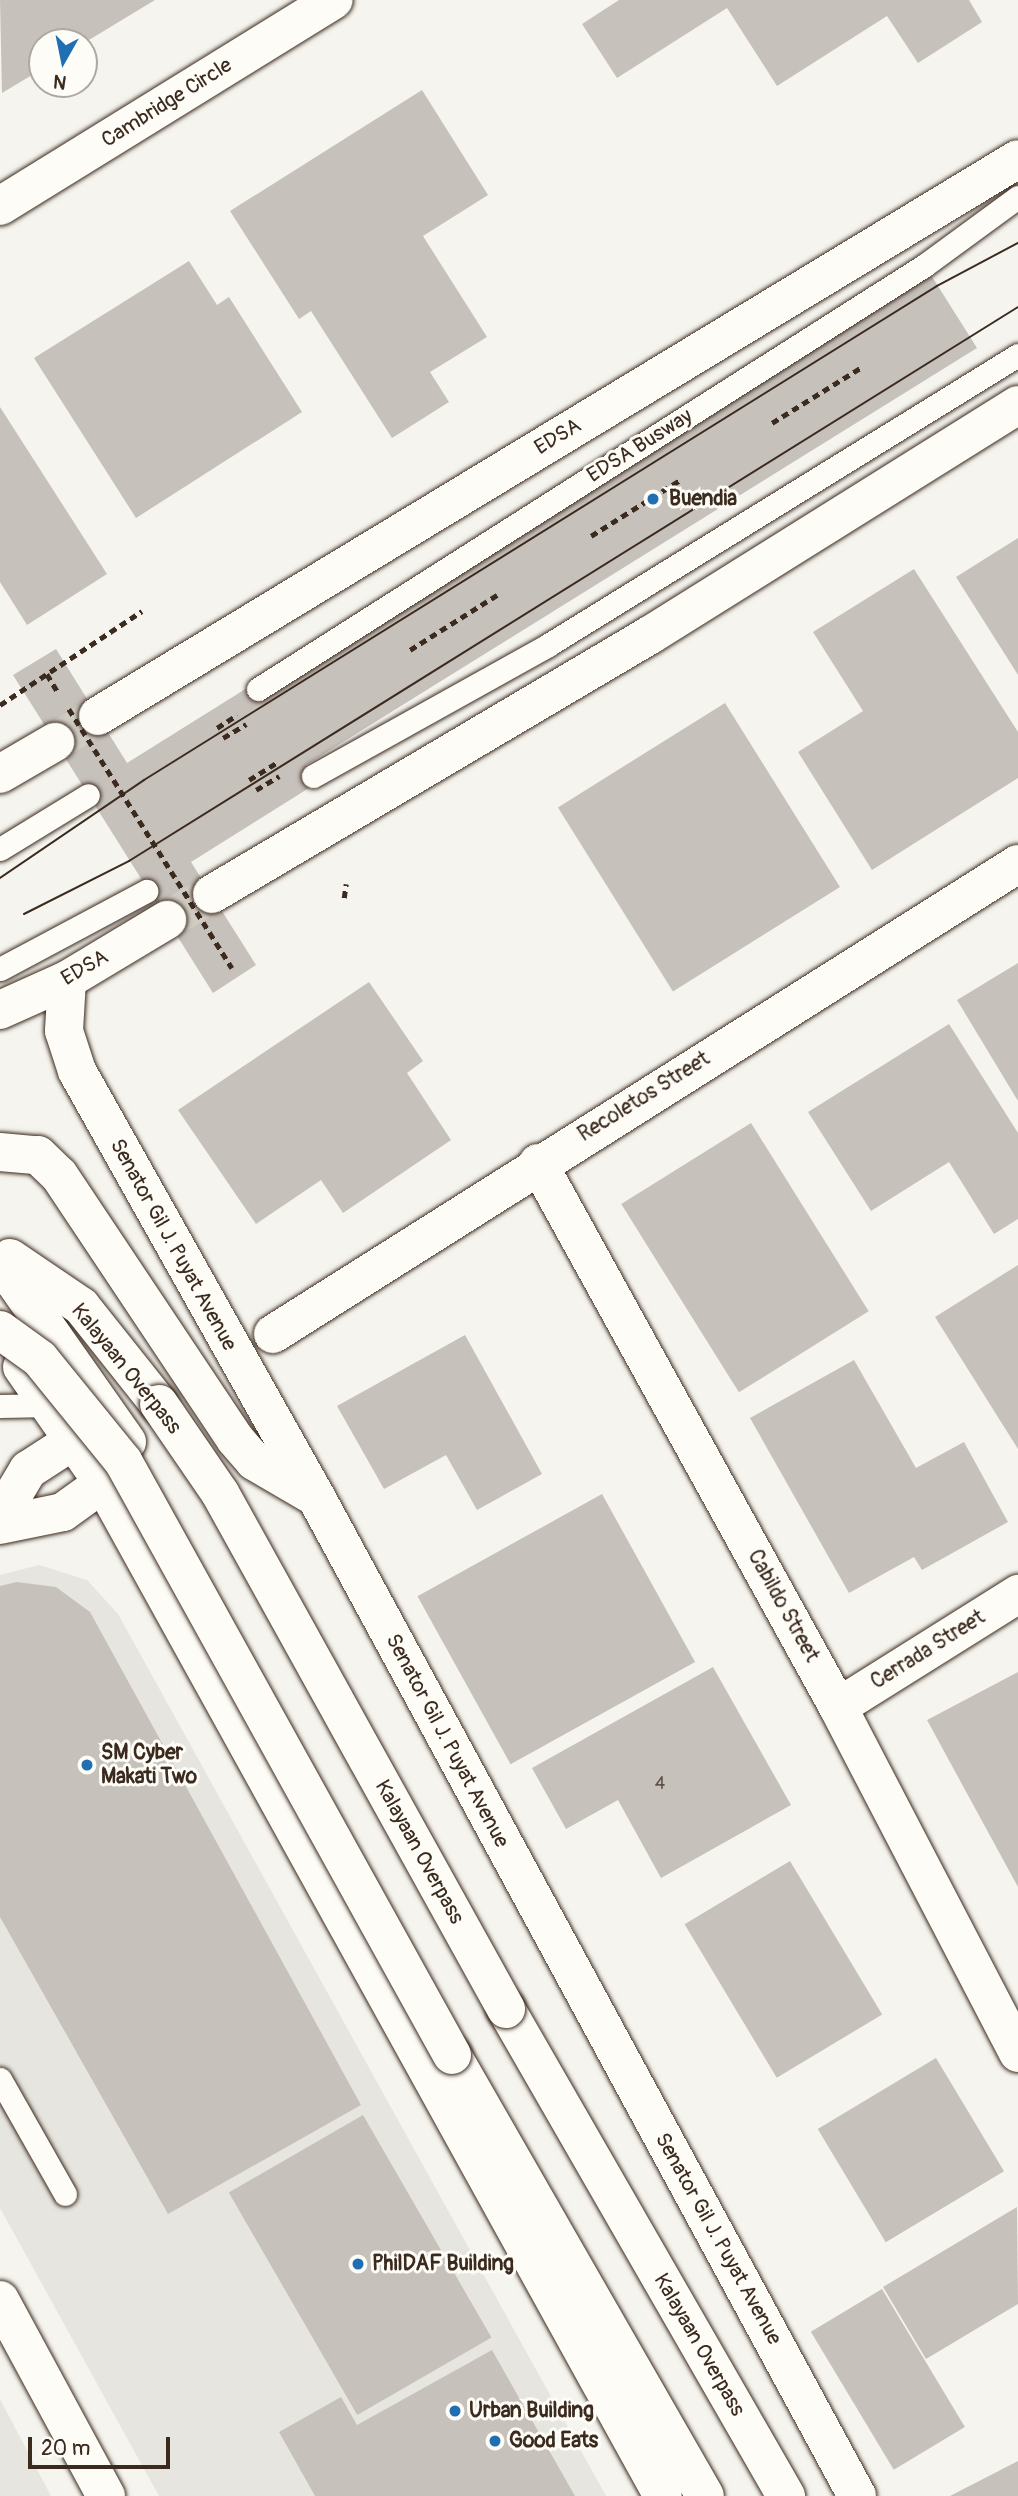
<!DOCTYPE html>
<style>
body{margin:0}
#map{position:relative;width:1018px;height:2496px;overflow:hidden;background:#f5f4ee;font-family:Pangolin,sans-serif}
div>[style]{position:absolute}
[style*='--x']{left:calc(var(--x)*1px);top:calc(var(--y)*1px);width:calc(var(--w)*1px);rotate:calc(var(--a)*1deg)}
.built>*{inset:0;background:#e7e5df}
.building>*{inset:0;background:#c7c1bb;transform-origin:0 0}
.trunk-tunnel>*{height:38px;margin-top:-19px;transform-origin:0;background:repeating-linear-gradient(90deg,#d0ccc4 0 38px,transparent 0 57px)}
.path>*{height:4.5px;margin-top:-2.25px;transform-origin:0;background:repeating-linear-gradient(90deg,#3b2a1e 0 7px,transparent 0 12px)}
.roads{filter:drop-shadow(0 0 2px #3b2a1e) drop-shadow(0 0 2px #3b2a1e)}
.service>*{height:23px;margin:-11.5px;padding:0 11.5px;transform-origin:11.5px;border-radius:11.5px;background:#fdfcf7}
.minor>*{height:38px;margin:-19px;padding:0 19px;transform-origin:19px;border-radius:19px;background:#fdfcf7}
.primary>*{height:38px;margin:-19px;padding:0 19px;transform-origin:19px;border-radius:19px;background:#fdfcf7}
.trunk>*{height:38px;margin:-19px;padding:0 19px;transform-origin:19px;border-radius:19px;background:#fdfcf7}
.tram>*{height:2px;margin:-1px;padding:0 1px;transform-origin:1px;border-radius:1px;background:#3b2a1e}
.path-bridge>*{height:4.5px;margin-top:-2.25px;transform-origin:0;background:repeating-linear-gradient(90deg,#3b2a1e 0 7px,transparent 0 12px)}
.bridges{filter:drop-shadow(0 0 2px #3b2a1e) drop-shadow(0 0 2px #3b2a1e)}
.primary-bridge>*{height:38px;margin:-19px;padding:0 19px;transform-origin:19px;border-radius:19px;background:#fdfcf7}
.dots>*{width:19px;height:19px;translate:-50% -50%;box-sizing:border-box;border:4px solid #fdfcf7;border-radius:50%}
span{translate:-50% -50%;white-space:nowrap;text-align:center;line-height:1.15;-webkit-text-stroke:6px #fdfcf7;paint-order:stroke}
.number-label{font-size:18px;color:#5e5045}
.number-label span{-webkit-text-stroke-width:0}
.street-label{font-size:21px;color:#3b2a1e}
.poi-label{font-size:21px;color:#3b2a1e;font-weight:700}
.left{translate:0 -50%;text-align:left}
.north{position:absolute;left:28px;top:28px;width:70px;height:70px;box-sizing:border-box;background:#fdfcf7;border:2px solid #afa8a0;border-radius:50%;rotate:189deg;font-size:19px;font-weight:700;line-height:28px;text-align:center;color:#3b2a1e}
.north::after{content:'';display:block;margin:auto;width:24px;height:32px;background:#1f6fb2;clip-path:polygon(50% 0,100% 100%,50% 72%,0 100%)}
.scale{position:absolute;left:28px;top:2437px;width:142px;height:32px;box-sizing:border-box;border:4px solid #3b2a1e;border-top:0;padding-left:9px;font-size:21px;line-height:24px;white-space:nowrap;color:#3b2a1e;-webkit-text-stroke:5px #fdfcf7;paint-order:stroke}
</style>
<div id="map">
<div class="built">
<i style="clip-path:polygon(39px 1565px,87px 1580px,118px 1614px,606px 2496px,159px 2496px,0 2208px,0 1575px)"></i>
<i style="clip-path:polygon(0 2399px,51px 2496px,0 2496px)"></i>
</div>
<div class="building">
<i style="clip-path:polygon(0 0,155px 0,84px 43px,42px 42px,42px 69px,2px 93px)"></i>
<i style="clip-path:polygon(619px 0,969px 0,982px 22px,918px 63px,887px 16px,777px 86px,727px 8px,617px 78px,582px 24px)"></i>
<i style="clip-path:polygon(422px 90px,488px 195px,423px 236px,487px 337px,430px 372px,449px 402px,392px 438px,311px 311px,299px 319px,230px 211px)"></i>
<i style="clip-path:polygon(189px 261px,217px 305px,229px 297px,302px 412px,136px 518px,34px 358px)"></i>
<i style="clip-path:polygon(931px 275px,977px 348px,306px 765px,317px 783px,191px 862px,256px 965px,213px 993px,13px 675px,56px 649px,127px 763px,255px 683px,261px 692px)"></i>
<i style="clip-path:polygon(0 407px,107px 574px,27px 625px,0 582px)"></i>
<i style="clip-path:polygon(1018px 538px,1018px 675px,956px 577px)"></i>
<i style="clip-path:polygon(914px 569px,1018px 732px,1018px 778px,872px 870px,798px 752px,863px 711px,813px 632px)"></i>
<i style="left:725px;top:703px;width:217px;height:197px;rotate:58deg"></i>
<i style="clip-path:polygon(1018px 963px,1018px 1101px,957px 1000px)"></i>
<i style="clip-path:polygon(369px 982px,423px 1061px,407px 1073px,451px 1140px,343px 1213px,321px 1180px,256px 1224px,178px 1110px)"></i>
<i style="clip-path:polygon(949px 1024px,1018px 1133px,1018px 1219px,994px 1234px,949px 1162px,871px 1211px,808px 1112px)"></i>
<i style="left:751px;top:1123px;width:222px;height:153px;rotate:58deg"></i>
<i style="clip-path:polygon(1018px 1265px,1018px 1449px,935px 1317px)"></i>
<i style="clip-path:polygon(465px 1335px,542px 1474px,477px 1510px,446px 1455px,384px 1489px,337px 1406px)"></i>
<i style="clip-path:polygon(854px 1360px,916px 1468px,964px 1442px,1008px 1522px,922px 1570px,914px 1557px,849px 1593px,750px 1418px)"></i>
<i style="left:602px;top:1494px;width:192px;height:211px;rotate:61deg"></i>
<i style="clip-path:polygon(17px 1582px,56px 1587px,90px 1612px,361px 2105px,168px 2214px,0 1917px,0 1586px)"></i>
<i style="clip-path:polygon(713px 1667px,791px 1805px,661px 1878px,618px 1800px,566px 1829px,532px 1768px)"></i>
<i style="clip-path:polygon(1018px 1672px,1018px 1887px,927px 1720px)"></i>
<i style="left:790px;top:1861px;width:179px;height:123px;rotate:59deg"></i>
<i style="left:936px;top:2058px;width:132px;height:138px;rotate:59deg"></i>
<i style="left:363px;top:2115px;width:257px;height:155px;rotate:60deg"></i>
<i style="clip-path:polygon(1017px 2207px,1018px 2304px,926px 2359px,883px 2287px)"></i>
<i style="left:882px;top:2289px;width:161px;height:83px;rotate:59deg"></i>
<i style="clip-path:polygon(492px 2350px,575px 2496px,315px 2496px,279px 2432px,341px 2397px,357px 2425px)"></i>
<i style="clip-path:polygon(1018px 2461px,1018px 2496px,950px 2496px)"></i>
</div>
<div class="trunk-tunnel">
<i style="--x:55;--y:742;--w:50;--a:-31.2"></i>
<i style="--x:167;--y:920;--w:52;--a:-30"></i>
</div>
<div class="path">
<i style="--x:772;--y:423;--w:106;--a:-31.9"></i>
<i style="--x:591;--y:536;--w:105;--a:-32.2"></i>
<i style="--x:410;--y:650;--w:103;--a:-32.3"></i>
<i style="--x:47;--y:674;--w:23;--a:59"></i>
<i style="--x:0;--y:705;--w:170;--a:-33.5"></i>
<i style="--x:217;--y:728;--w:24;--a:-33"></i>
<i style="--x:223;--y:738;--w:27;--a:-31"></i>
<i style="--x:249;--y:780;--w:34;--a:-32"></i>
<i style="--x:256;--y:790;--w:27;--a:-31"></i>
<i style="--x:344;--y:898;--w:14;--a:-82"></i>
</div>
<div class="roads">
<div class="service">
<i style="--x:258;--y:689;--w:790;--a:-32.44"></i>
<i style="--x:925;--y:265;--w:115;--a:-36.2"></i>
<i style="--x:313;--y:776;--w:269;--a:-29.1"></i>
<i style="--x:548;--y:645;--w:552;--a:-31.68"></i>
<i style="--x:0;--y:849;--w:103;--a:-31.5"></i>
<i style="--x:0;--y:969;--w:166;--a:-28.1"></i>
<i style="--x:0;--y:1406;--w:53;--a:-1.1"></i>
<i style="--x:0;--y:2079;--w:132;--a:60.5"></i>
</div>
<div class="minor">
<i style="--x:0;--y:206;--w:392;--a:-31.7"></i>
<i style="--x:538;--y:1163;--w:621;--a:61.12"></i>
<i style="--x:838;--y:1707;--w:390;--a:62.5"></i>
<i style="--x:273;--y:1334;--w:881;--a:-32.25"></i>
<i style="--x:0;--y:1517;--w:55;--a:-59.2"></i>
<i style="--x:28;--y:1470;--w:57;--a:-32.9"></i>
<i style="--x:0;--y:1525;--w:64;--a:-11.7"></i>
<i style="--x:63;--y:1512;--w:49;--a:-35.9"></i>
<i style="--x:838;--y:1707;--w:213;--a:-32.1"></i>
<i style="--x:0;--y:2300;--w:223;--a:61.6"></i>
</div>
<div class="primary">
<i style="--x:67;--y:980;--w:51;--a:93.4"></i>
<i style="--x:64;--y:1031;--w:42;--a:72"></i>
<i style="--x:77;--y:1071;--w:488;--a:60.7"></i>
<i style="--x:316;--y:1497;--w:1136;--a:61.56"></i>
<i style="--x:0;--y:1152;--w:38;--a:5"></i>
<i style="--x:38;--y:1155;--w:29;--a:44"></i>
<i style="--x:59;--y:1175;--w:317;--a:56.3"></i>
<i style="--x:235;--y:1439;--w:29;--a:49"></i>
<i style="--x:254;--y:1461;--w:69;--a:30.3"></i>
<i style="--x:10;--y:1258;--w:86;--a:34.1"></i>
<i style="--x:81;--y:1306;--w:125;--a:51.5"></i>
<i style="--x:0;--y:1261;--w:221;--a:54.9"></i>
<i style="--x:22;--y:1367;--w:141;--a:55.1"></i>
<i style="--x:103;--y:1483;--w:1157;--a:61.07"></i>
<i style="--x:506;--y:2009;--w:562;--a:60.1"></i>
<i style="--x:452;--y:2055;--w:508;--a:60.16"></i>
</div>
<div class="trunk">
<i style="--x:98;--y:716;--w:1075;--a:-31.19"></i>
<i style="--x:0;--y:774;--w:64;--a:-30.2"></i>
<i style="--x:212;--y:894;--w:509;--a:-30.6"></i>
<i style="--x:650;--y:635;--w:434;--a:-32"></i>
<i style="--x:0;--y:1010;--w:73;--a:-24.1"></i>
<i style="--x:67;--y:980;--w:117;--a:-31"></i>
</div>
</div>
<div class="tram">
<i style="--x:0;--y:878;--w:174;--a:-34.2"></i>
<i style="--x:144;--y:780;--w:934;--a:-31.92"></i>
<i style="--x:937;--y:286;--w:92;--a:-28"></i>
<i style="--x:24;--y:914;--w:118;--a:-26.8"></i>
<i style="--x:129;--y:861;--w:1047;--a:-31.93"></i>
</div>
<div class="path-bridge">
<i style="--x:69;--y:709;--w:306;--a:57.8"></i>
</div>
<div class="bridges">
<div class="primary-bridge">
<i style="--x:0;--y:1330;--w:49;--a:35.9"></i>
<i style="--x:40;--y:1359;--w:132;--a:50.9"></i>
<i style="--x:123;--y:1461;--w:679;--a:61.02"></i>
<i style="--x:159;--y:1404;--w:108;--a:55.6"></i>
<i style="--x:220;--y:1493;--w:590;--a:61"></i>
</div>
</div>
<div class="dots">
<i style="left:653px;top:499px;background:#1f6fb2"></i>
<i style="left:87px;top:1765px;background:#1f6fb2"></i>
<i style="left:358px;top:2264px;background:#1f6fb2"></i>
<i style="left:455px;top:2411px;background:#1f6fb2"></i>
<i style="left:495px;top:2441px;background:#1f6fb2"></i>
</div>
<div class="number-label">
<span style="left:660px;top:1784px">4</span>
</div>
<div class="street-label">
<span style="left:167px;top:103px;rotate:-32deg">Cambridge Circle</span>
<span style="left:558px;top:437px;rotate:-31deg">EDSA</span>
<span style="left:640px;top:446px;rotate:-32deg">EDSA Busway</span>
<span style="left:85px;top:968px;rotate:-30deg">EDSA</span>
<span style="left:644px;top:1097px;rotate:-32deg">Recoletos Street</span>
<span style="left:173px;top:1245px;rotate:61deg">Senator Gil J. Puyat Avenue</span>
<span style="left:126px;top:1369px;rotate:51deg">Kalayaan Overpass</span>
<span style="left:783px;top:1606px;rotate:61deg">Cabildo Street</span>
<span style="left:928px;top:1650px;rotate:-32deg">Cerrada Street</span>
<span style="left:447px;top:1741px;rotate:62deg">Senator Gil J. Puyat Avenue</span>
<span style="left:419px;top:1852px;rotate:61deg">Kalayaan Overpass</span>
<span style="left:718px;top:2239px;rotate:61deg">Senator Gil J. Puyat Avenue</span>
<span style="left:699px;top:2345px;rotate:60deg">Kalayaan Overpass</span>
</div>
<div class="poi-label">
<span class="left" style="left:669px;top:499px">Buendia</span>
<span class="left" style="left:101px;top:1765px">SM Cyber<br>Makati Two</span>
<span class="left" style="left:372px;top:2264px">PhilDAF Building</span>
<span class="left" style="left:469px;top:2411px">Urban Building</span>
<span class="left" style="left:509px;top:2441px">Good Eats</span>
</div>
<div class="north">N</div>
<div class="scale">20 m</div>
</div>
